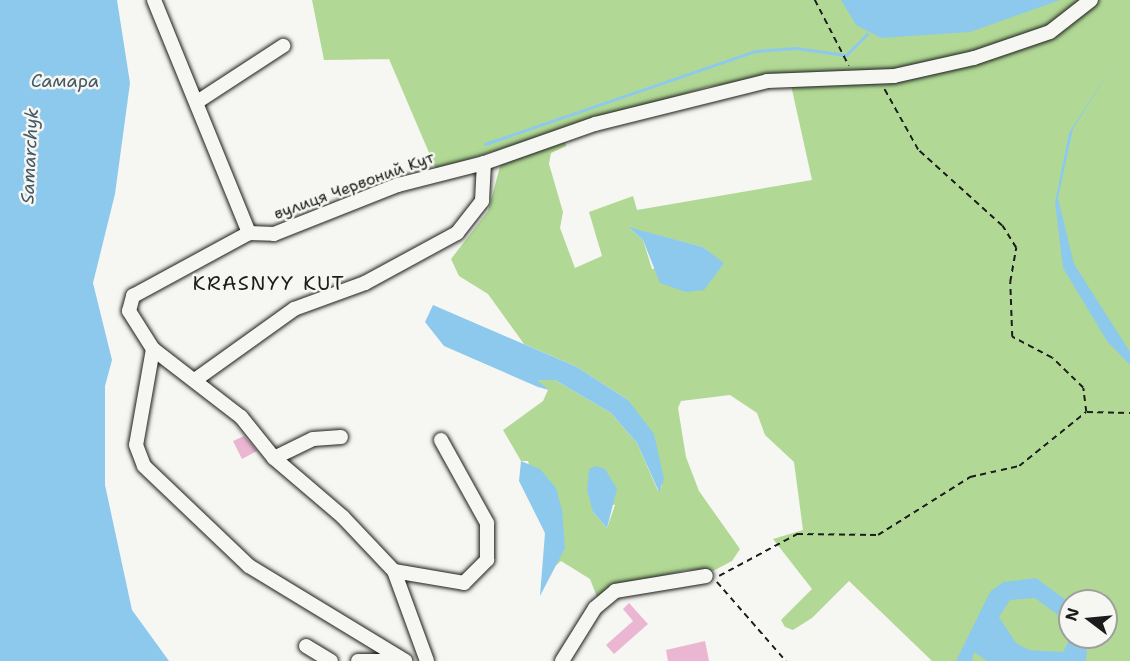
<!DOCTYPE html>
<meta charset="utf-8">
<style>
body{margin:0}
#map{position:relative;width:1130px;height:661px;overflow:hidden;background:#f6f6f2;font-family:"Shantell Sans",sans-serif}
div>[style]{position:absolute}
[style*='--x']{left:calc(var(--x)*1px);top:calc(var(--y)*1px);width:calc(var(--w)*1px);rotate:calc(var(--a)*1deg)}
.green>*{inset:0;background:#b1d995}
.water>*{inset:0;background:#8dc9ed}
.stream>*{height:3px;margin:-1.5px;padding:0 1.5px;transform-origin:1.5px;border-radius:1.5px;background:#8dc9ed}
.building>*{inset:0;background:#eab6d1}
.path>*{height:1.5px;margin-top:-0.75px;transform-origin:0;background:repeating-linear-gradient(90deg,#1c1c1c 0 6px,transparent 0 10.5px)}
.roads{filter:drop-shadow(0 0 2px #1c1c1c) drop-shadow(0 0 2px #1c1c1c)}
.minor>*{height:14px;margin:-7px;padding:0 7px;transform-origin:7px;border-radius:7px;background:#f6f6f2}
span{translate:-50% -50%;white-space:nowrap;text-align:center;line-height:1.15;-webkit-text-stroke:5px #f6f6f2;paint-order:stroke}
.street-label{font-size:16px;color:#1c1c1c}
.water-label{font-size:18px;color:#445965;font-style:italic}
.quarter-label{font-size:20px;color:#1c1c1c;letter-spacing:1.5px}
.north{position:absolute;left:1058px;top:589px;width:60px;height:60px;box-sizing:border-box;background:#f6f6f2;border:2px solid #9f9f9c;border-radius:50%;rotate:286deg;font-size:16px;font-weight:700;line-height:24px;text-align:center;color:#1c1c1c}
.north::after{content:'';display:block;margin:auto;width:21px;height:27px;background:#1c1c1c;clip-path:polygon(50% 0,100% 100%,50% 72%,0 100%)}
</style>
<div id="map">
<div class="green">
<i style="clip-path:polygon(evenodd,312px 0,1130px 0,1130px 661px,932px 661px,849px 581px,812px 618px,793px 630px,785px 627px,781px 620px,812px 589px,773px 539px,803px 530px,794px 462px,765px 435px,757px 413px,730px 395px,681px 401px,678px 408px,686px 457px,699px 491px,740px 549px,732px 561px,713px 571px,686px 570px,609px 589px,597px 597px,590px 579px,561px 561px,553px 568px,528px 461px,521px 461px,503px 430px,543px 401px,548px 390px,536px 380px,555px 380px,611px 413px,637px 443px,658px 491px,662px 486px,628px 400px,577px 367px,524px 344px,488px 294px,459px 276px,451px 259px,488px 211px,501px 163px,565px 139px,566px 146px,551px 153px,549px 164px,563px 212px,560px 228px,575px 268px,602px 256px,589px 212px,633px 196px,637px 210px,812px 180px,789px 76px,707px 87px,436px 169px,389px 59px,324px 60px,312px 0,629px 228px,703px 247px,724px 264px,652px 269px,643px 240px,629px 228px,312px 0,593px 502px,615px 505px,607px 528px,593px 512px,593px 502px,312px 0,1070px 601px,1106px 601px,1106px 637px,1070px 637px,1070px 601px)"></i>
</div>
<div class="water">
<i style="clip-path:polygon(0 0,117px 0,130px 83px,115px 194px,93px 283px,112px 360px,105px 386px,105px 485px,132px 610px,169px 661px,0 661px)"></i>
<i style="clip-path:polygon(841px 0,1060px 0,970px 32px,881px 38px,856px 25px)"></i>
<i style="clip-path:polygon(1112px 67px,1073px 129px,1058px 198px,1074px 264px,1130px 352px,1130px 365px,1107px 341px,1063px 268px,1055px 202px,1069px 133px)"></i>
<i style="clip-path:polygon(628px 227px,703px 247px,724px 263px,704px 290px,686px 292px,660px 283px,643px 240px)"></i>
<i style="clip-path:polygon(433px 305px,577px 367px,628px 400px,654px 434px,664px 479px,659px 492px,637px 443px,611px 413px,555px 380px,537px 380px,549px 390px,538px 387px,444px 346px,425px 322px)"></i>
<i style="clip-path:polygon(521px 461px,540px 469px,556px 488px,562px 510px,565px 548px,540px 596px,545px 533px,519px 481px)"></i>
<i style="clip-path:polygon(596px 466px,605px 469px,617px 489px,607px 528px,593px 512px,587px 490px,589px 469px)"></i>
<i style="clip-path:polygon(1036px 578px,1070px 603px,1070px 633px,1062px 618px,1035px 598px,1010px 600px,999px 617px,1016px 643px,1029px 650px,1063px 652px,1071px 637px,1088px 637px,1086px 661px,987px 661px,974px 652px,972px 661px,956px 661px,990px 592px,1003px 582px)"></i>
</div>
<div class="stream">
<i style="--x:485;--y:144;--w:286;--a:-19"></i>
<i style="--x:755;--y:51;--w:41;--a:-4.2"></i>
<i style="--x:796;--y:48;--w:50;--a:8"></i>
<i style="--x:846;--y:55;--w:30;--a:-45"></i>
</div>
<div class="building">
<i style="clip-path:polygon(244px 436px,257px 451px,242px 459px,233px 441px)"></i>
<i style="clip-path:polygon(629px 603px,648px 624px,614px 654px,606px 645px,633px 621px,623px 609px)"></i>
<i style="clip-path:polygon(705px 641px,709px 661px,668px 661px,666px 650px)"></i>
</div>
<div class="path">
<i style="--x:815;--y:0;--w:74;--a:62.7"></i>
<i style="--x:1087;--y:412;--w:43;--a:1.3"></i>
<i style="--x:719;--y:576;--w:89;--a:-28.3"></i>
<i style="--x:797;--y:534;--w:81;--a:0.7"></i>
<i style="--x:878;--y:535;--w:109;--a:-32.2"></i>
<i style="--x:970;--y:477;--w:50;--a:-12.7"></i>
<i style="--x:1019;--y:466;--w:86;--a:-38.9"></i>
<i style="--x:1086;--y:412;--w:24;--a:-97"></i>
<i style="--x:1083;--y:388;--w:43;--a:-135.9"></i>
<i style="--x:1052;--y:358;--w:45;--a:-152.3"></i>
<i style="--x:1012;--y:337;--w:55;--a:-92.1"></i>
<i style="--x:1010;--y:282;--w:35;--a:-80"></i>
<i style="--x:1016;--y:248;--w:26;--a:-122"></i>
<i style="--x:1002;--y:226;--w:113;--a:-137.9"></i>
<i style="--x:918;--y:150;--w:70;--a:-119.1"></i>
<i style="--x:717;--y:582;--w:105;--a:48.9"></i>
</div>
<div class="roads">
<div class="minor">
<i style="--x:154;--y:0;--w:252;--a:67.8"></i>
<i style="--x:197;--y:102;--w:103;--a:-33.1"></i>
<i style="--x:153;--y:349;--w:97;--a:100"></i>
<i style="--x:136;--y:445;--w:22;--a:69"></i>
<i style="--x:144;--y:466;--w:145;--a:43.6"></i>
<i style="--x:249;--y:566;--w:183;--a:31.3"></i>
<i style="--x:195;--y:380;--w:122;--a:-35.6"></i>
<i style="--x:294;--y:309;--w:76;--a:-20.1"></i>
<i style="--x:365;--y:283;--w:105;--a:-28.5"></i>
<i style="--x:457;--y:233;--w:41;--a:-52"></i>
<i style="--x:482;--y:201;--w:38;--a:-87"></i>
<i style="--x:274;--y:458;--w:43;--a:-26"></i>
<i style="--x:313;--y:439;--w:28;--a:-4"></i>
<i style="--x:394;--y:571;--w:71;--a:9.7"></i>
<i style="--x:464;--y:583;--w:33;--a:-45"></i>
<i style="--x:487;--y:560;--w:37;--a:-90"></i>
<i style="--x:487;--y:523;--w:95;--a:-119"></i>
<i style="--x:306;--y:646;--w:29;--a:31"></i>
<i style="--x:358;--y:661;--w:39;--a:0"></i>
<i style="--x:427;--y:661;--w:96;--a:-110.1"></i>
<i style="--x:394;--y:571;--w:74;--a:-133.4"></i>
<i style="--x:343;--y:517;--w:91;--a:-139.5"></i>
<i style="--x:274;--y:458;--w:53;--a:-128.8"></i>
<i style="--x:241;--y:417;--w:111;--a:-142.3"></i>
<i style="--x:153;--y:349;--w:45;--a:-122.3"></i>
<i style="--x:129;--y:311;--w:16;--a:-75"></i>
<i style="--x:133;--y:296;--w:132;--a:-28.5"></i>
<i style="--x:249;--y:233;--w:25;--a:2"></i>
<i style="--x:274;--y:234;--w:133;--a:-21.6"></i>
<i style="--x:398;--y:185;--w:89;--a:-14.3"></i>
<i style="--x:484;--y:163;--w:118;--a:-19.4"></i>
<i style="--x:595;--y:124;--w:177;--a:-14"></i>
<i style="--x:767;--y:81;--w:127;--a:-2.3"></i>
<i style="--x:894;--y:76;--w:82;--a:-12.7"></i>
<i style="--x:974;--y:58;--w:80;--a:-18.9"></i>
<i style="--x:1050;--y:32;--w:52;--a:-38"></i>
<i style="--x:562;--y:661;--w:62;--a:-58.1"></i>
<i style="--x:595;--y:608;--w:26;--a:-40"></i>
<i style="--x:615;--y:591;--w:92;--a:-9.4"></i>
</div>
</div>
<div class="street-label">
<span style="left:354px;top:186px;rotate:-20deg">вулиця Червоний Кут</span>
</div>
<div class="water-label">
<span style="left:65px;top:81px">Самара</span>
<span style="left:30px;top:156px;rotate:-87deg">Samarchyk</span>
</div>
<div class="quarter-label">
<span style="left:269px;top:283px">KRASNYY KUT</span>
</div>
<div class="north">N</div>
</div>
